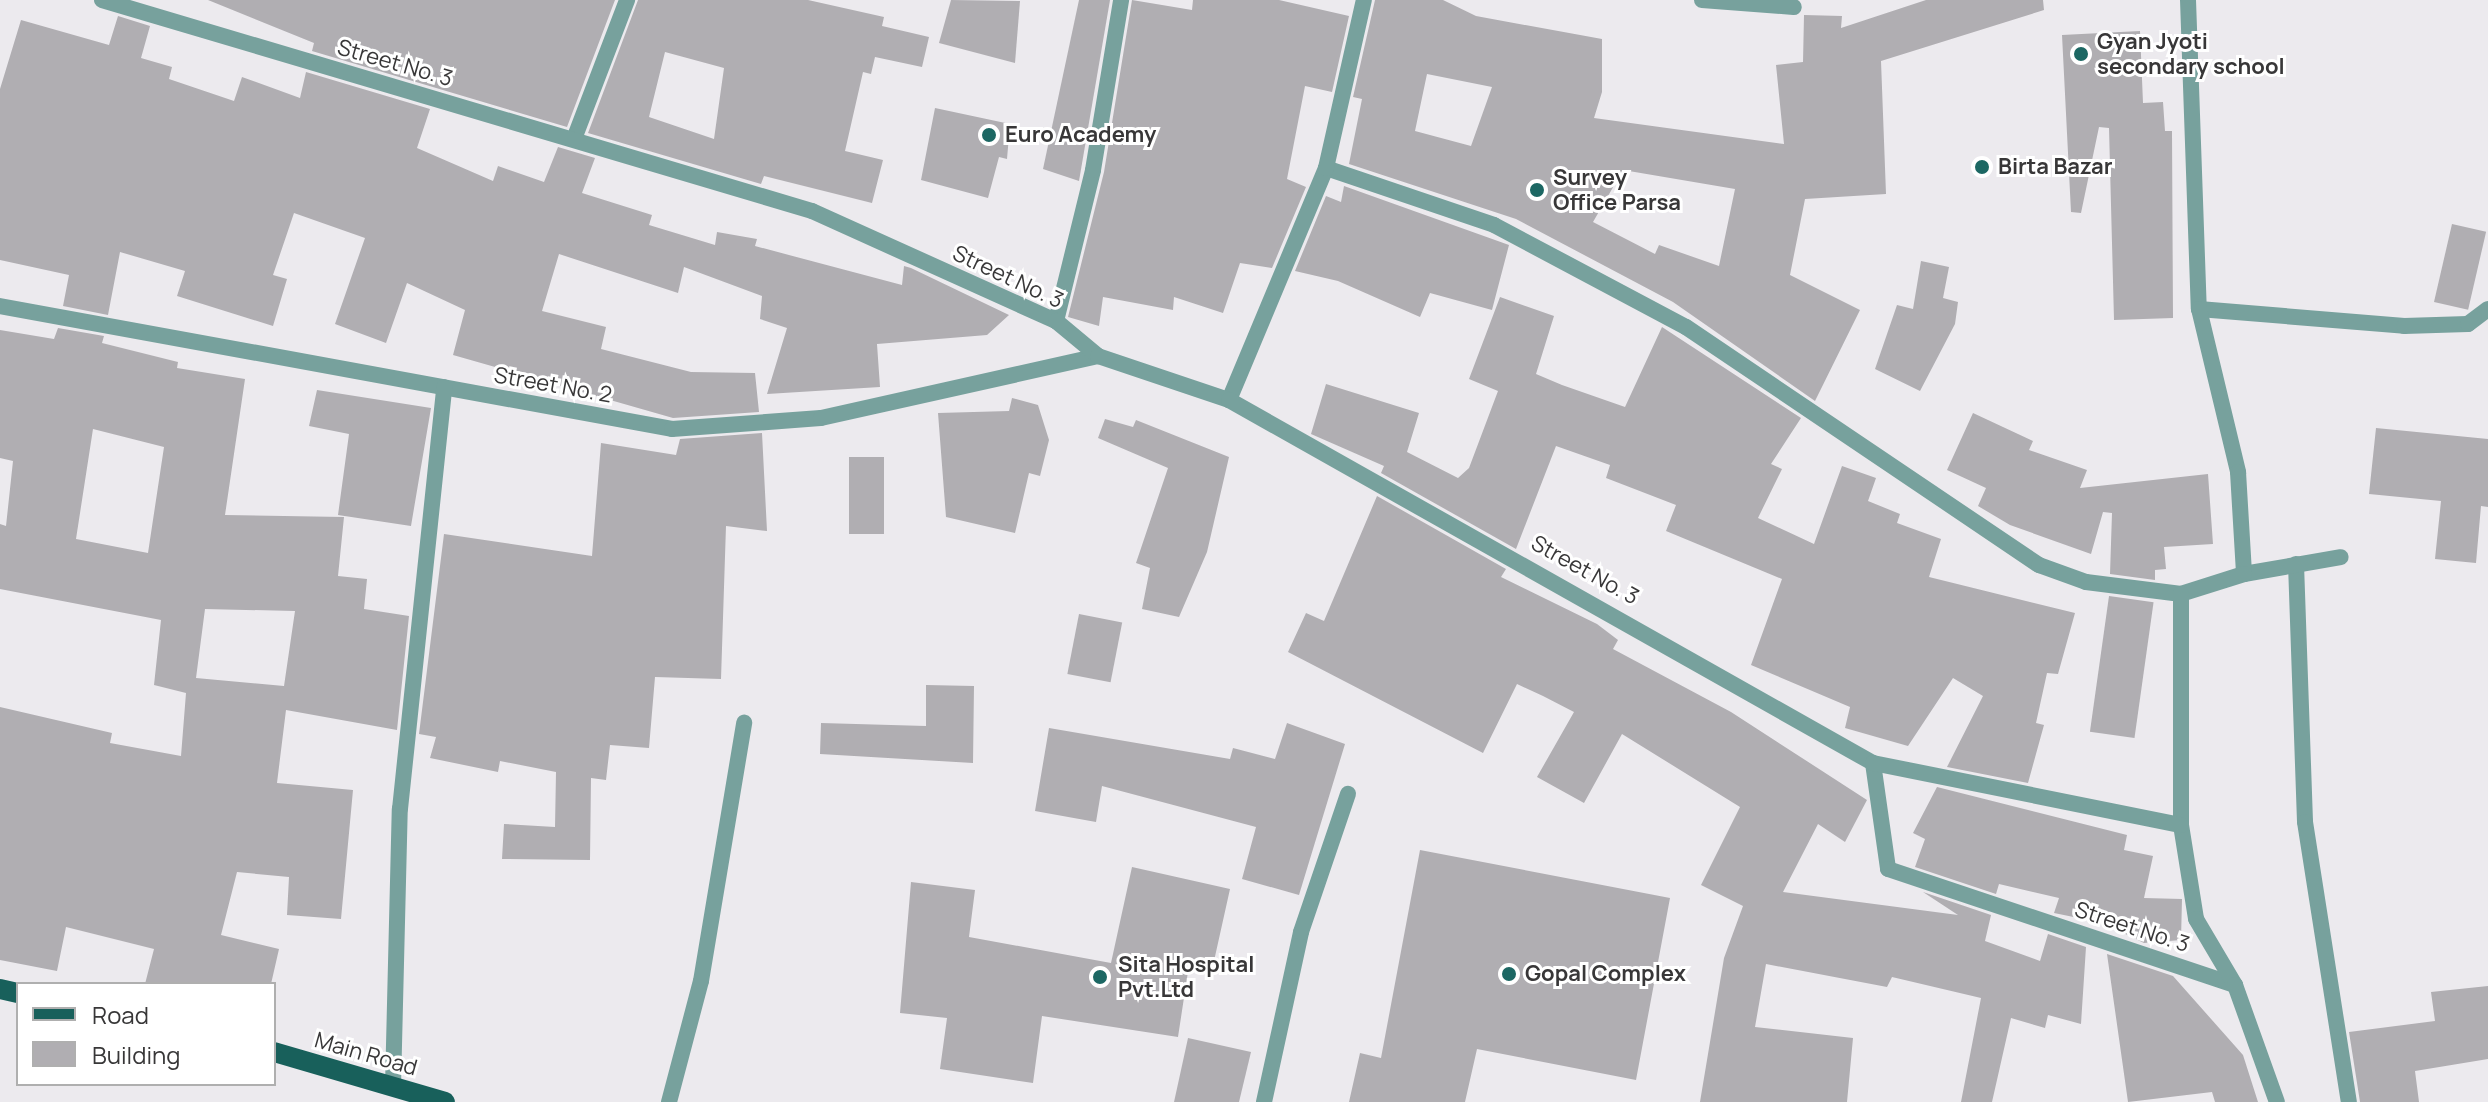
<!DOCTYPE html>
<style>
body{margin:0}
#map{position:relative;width:2488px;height:1102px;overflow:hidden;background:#eceaee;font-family:Manrope,sans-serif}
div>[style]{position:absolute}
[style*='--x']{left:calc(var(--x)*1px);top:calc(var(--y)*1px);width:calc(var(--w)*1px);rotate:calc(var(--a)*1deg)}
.building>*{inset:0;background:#b0aeb2;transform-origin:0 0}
.service>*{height:16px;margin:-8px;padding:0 8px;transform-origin:8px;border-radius:8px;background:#77a19d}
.minor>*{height:16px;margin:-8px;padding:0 8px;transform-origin:8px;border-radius:8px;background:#77a19d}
.tertiary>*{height:16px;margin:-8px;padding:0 8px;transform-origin:8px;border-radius:8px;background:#77a19d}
.primary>*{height:20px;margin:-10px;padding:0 10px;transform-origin:10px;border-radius:10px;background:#18605b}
.dots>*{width:22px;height:22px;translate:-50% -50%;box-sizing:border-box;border:4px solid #fff;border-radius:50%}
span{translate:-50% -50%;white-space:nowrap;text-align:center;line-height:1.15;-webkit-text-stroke:6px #fff;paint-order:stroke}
.poi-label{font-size:22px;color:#383738;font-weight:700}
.left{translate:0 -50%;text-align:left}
.street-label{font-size:22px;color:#383738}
.legend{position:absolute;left:16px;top:982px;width:260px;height:104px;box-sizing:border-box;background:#fff;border:2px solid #afafaf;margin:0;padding:10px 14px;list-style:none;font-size:24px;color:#383738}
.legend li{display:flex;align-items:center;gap:16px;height:40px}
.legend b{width:40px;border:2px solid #afafaf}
</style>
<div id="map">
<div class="building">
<i style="clip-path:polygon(208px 0,615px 0,567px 127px,312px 51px,314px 43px)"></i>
<i style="clip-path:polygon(evenodd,638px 0,808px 0,884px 17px,882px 26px,929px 37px,922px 67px,875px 57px,871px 74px,863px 72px,845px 151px,883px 160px,872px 203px,764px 176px,761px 184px,588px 133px,638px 0,665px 52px,724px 68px,714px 139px,649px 117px,665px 52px)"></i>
<i style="clip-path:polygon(951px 0,1020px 1px,1015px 63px,939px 43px)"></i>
<i style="clip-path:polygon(1079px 0,1110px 0,1079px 181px,1043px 169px)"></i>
<i style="clip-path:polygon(1132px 0,1192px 10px,1193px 0,1279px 0,1349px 16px,1332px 92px,1305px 86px,1287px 179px,1306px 187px,1272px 268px,1240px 263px,1223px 313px,1174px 297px,1173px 310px,1103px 297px,1099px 326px,1068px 317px,1104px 172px)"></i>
<i style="clip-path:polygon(evenodd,1375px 0,1443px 0,1476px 16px,1602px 39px,1602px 92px,1594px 118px,1784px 144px,1776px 65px,1803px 62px,1804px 15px,1842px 16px,1841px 28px,1926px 0,2043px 0,2044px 10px,1881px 61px,1886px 194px,1805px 199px,1790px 275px,1860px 310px,1815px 401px,1673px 302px,1516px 219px,1349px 164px,1362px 99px,1353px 97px,1375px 0,1427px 74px,1492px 87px,1471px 146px,1415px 131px,1427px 74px,1375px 0,1623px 170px,1735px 189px,1719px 266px,1659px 245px,1655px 254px,1593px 222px,1623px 170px)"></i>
<i style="clip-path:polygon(118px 16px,150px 26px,141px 58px,172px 67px,169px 79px,234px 101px,242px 77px,300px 98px,306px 72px,430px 109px,417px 148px,493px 181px,498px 166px,544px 182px,558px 147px,595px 158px,582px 193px,652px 215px,649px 225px,715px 245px,717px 232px,757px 239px,755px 246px,902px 285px,904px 266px,911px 268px,1009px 315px,987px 335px,877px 344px,880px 387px,767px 394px,787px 328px,760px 319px,762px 296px,684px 267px,678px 293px,559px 254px,542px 311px,606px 327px,601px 349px,691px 372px,755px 373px,759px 412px,673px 418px,453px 355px,465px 310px,407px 283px,386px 343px,335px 324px,365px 238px,294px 213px,273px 275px,287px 279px,273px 326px,177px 296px,185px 271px,120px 252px,108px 315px,63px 306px,69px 275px,0 260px,0 89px,21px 20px,109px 45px)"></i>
<i style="clip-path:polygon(2140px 31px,2143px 103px,2163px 102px,2165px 131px,2172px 131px,2173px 318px,2114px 320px,2109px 128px,2099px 127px,2081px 213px,2071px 212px,2062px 35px)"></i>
<i style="clip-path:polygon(935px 108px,1010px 124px,1007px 159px,999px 157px,988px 198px,921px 180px)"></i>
<i style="clip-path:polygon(1344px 186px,1509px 245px,1492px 310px,1430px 293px,1420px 317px,1338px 281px,1295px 271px,1326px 196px,1341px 202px)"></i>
<i style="left:2452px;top:224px;width:35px;height:80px;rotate:13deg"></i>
<i style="clip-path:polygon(1921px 261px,1949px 267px,1943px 298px,1958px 302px,1955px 324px,1920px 391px,1875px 369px,1897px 305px,1913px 309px)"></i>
<i style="clip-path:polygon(1500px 297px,1554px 316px,1536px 374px,1562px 385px,1625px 407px,1662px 327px,1801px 418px,1771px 464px,1782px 469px,1758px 518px,1814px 544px,1842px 466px,1876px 478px,1868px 501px,1900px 514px,1897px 523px,1941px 539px,1929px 577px,2075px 613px,2058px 674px,2047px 673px,2036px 723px,2044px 725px,2028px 783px,1947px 767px,1983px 696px,1953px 678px,1908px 746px,1845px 728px,1850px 707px,1751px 665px,1782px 579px,1666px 531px,1676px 505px,1606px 478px,1610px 465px,1556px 446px,1516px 549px,1381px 473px,1384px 466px,1311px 434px,1326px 384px,1419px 413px,1407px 452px,1458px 478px,1469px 468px,1498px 391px,1469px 379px)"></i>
<i style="clip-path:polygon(evenodd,58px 328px,104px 336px,102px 343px,178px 362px,177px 368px,245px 379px,225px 515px,344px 517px,338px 576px,367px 579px,364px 609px,409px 616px,397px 730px,286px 710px,277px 783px,353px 790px,341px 919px,287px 915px,289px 877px,237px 872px,221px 935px,279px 949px,271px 984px,145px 984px,154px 949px,66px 927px,57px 971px,0 960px,0 707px,112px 733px,110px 743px,181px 756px,186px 693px,154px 685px,161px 620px,0 589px,0 524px,6px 526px,13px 461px,0 458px,0 330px,54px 339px,58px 328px,93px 429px,164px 447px,148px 553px,76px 539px,93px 429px,58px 328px,205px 609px,295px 611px,284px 686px,196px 678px,205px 609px)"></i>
<i style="clip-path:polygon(317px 390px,431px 408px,411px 526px,338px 515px,349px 434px,309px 426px)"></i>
<i style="clip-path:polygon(1012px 398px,1038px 405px,1049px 440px,1040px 476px,1029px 473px,1015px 533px,946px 517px,938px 413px,1009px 411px)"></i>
<i style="clip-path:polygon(1973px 413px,2033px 441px,2029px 450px,2087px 470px,2080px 488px,2208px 474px,2213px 544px,2164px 547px,2166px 569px,2155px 570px,2155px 580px,2110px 574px,2112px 513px,2103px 512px,2091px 554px,2010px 525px,1978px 506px,1986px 488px,1947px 470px)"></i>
<i style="clip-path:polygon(1105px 419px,1133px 427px,1136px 420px,1229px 457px,1207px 552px,1179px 617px,1142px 609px,1150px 568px,1136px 563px,1168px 468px,1098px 438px)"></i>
<i style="clip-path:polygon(2376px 428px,2488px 439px,2488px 507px,2481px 506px,2476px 563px,2435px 559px,2441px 501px,2369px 494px)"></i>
<i style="clip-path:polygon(762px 433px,767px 531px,726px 526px,721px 679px,655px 677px,649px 748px,610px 745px,606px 780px,591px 778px,590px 860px,502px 859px,504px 824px,555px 827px,556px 772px,500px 761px,498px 772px,430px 758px,436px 737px,419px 734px,444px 534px,592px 556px,601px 443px,676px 455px,680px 439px)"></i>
<i style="left:849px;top:457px;width:35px;height:77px"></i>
<i style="clip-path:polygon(1377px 496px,1506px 569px,1501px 577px,1597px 624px,1618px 640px,1613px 649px,1731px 712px,1867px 800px,1845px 842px,1818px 824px,1783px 892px,1958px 915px,1923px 892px,1991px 915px,1985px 941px,2040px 961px,2048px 934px,2086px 947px,2081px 1024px,2048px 1015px,2045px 1028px,2011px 1018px,1992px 1102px,1961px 1102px,1981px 998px,1892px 977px,1887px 987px,1766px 964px,1755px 1027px,1853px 1038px,1847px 1102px,1700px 1102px,1724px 958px,1743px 906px,1701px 885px,1740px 807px,1622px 734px,1584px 803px,1537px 777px,1574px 712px,1543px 696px,1517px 684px,1483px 753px,1288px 652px,1306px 613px,1324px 621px)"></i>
<i style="left:2109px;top:596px;width:45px;height:137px;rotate:8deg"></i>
<i style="left:1079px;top:614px;width:44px;height:61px;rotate:11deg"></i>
<i style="clip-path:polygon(926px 685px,974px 686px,973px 763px,820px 754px,821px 723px,926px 726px)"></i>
<i style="clip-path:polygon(1287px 723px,1345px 744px,1299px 895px,1242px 879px,1256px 827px,1102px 786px,1096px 822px,1035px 811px,1049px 728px,1230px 759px,1233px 748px,1275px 759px)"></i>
<i style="clip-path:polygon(1937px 787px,2127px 835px,2124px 850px,2153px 856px,2144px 898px,2182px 899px,2181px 940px,2144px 943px,2103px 923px,2054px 913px,2059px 898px,1999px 884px,1996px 894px,1915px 867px,1925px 839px,1913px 833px)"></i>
<i style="clip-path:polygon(1420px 850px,1670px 898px,1636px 1080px,1477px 1049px,1465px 1102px,1349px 1102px,1360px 1053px,1381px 1058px)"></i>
<i style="clip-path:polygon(1132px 867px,1230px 889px,1212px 970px,1189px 965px,1178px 1037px,1042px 1016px,1033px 1083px,940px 1069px,947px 1018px,900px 1013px,911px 882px,975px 890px,969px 937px,1111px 963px)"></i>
<i style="clip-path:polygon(2107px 954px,2173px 976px,2243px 1055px,2258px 1102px,2215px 1102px,2212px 1092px,2128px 1102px)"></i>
<i style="clip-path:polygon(2488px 986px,2488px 1059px,2415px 1071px,2419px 1102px,2360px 1102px,2349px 1032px,2435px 1021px,2431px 992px)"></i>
<i style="clip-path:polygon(1188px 1038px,1251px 1052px,1239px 1102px,1174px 1102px)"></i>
</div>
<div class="service">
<i style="--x:669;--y:1102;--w:125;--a:-75.2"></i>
<i style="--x:701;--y:981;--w:262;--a:-80.5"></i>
</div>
<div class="minor">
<i style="--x:1702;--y:0;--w:92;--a:4.4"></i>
<i style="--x:574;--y:139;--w:149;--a:-69.1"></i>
<i style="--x:1326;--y:168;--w:177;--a:18.7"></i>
<i style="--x:1494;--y:225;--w:217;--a:28"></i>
<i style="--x:1686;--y:327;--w:426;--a:34"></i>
<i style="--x:2039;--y:565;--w:50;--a:19.9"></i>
<i style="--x:2086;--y:582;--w:96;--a:7.2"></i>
<i style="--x:0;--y:306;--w:683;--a:10.37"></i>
<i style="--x:672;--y:429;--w:149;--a:-4.2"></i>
<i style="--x:821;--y:418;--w:284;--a:-12.6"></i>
<i style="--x:2199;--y:309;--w:206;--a:4.7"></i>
<i style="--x:2404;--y:326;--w:64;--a:-1.8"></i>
<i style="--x:2468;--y:324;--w:25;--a:-37"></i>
<i style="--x:1056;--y:321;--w:155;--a:-76.2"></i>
<i style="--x:1093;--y:170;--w:172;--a:-80.6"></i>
<i style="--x:1229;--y:400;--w:251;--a:-67.3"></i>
<i style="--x:1326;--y:168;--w:172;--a:-77.3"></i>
<i style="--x:2296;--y:564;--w:258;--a:88"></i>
<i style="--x:2305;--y:822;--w:283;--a:81.1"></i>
<i style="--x:2244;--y:574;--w:98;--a:-9.9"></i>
<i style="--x:393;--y:1086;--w:277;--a:-88.6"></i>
<i style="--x:400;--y:809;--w:424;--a:-84"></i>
<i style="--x:1264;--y:1102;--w:174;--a:-77.7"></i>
<i style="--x:1301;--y:932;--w:146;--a:-71.2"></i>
</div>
<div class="tertiary">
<i style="--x:102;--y:0;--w:741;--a:16.55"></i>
<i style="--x:812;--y:211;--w:268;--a:24.3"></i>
<i style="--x:1056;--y:321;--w:55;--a:39.8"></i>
<i style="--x:1098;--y:356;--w:138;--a:18.6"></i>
<i style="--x:1229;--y:400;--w:739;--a:29.41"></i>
<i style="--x:1873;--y:763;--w:107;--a:81.9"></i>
<i style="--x:1888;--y:869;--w:366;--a:18.5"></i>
<i style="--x:2188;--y:0;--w:309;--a:88"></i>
<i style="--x:2199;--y:309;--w:168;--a:76.5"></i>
<i style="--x:2238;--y:472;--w:102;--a:86.6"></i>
<i style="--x:2244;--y:574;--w:66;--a:162.4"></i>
<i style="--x:2181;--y:594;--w:231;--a:90"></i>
<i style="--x:2181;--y:825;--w:95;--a:80.9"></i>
<i style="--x:2196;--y:919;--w:77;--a:59.4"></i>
<i style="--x:2235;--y:985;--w:124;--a:70.3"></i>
<i style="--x:1873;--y:763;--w:314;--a:11.4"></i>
</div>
<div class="primary">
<i style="--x:0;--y:989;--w:18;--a:13"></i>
<i style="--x:274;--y:1052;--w:178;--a:16.3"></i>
</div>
<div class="dots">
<i style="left:2081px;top:54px;background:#1c6763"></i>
<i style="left:989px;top:135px;background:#1c6763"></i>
<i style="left:1982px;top:167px;background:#1c6763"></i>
<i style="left:1537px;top:190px;background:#1c6763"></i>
<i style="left:1509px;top:974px;background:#1c6763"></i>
<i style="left:1100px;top:977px;background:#1c6763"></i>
</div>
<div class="poi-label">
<span class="left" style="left:2097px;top:54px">Gyan Jyoti<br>secondary school</span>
<span class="left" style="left:1005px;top:135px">Euro Academy</span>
<span class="left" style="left:1998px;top:167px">Birta Bazar</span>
<span class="left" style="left:1553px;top:190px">Survey<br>Office Parsa</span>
<span class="left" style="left:1118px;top:977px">Sita Hospital<br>Pvt.Ltd</span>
<span class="left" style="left:1525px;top:974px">Gopal Complex</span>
</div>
<div class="street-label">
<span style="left:395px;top:63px;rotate:16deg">Street No. 3</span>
<span style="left:1008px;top:277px;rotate:25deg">Street No. 3</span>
<span style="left:553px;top:385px;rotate:10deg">Street No. 2</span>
<span style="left:1585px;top:570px;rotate:29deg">Street No. 3</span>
<span style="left:2132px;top:927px;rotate:18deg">Street No. 3</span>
<span style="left:366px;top:1054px;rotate:16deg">Main Road</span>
</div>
<ul class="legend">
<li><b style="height:10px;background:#18605b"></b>Road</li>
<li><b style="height:22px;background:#b0aeb2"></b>Building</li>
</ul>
</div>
